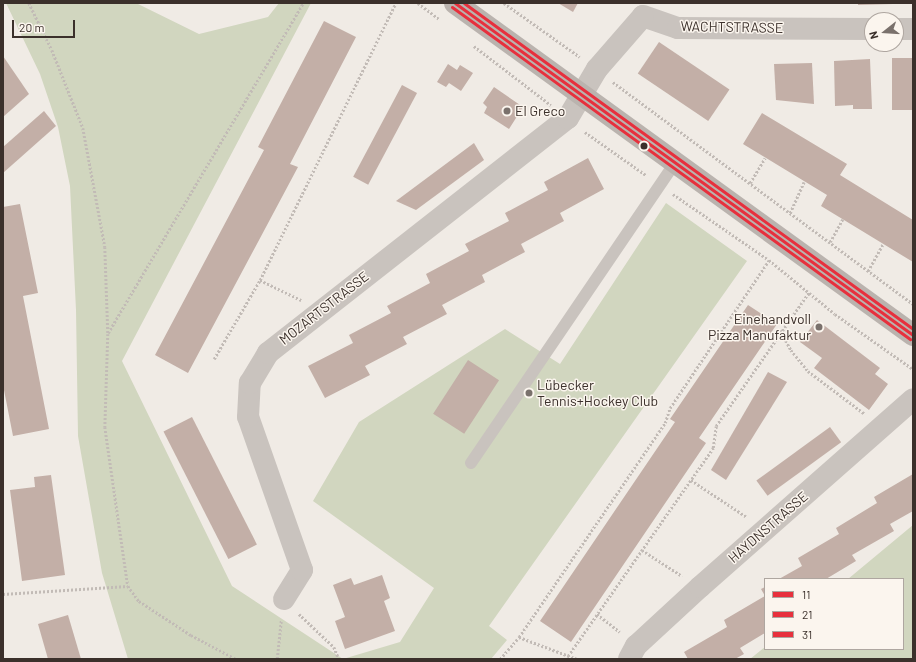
<!DOCTYPE html>
<meta charset="utf-8">
<style>
body{margin:0}
#map{position:relative;width:916px;height:662px;overflow:hidden;background:#f0ebe5;font-family:Barlow,sans-serif}
div>[style]{position:absolute}
[style*='--x']{left:calc(var(--x)*1px);top:calc(var(--y)*1px);width:calc(var(--w)*1px);rotate:calc(var(--a)*1deg)}
.green>*{inset:0;background:#d1d6bf}
.building>*{inset:0;background:#c3afa7;transform-origin:0 0}
.path>*{height:2.5px;margin-top:-1.25px;transform-origin:0;background:repeating-linear-gradient(90deg,#c2bbb6 0 2px,transparent 0 4px)}
.service>*{height:12px;margin:-6px;padding:0 6px;transform-origin:6px;border-radius:6px;background:#c9c3be}
.minor>*{height:22px;margin:-11px;padding:0 11px;transform-origin:11px;border-radius:11px;background:#c9c3be}
.secondary>*{height:22px;margin:-11px;padding:0 11px;transform-origin:11px;border-radius:11px;background:#bab3ae}
.bus-1>*{height:3px;margin:-1.5px;padding:0 1.5px;transform-origin:1.5px;border-radius:1.5px;background:#e7303d}
.bus-2>*{height:3px;margin:-1.5px;padding:0 1.5px;transform-origin:1.5px;border-radius:1.5px;background:#e7303d}
.bus-3>*{height:3px;margin:-1.5px;padding:0 1.5px;transform-origin:1.5px;border-radius:1.5px;background:#e7303d}
.dots>*{width:11px;height:11px;translate:-50% -50%;box-sizing:border-box;border:2px solid #fbf5ee;border-radius:50%}
span{translate:-50% -50%;white-space:nowrap;text-align:center;line-height:1.15;-webkit-text-stroke:3px #fbf5ee;paint-order:stroke}
.street-label{font-size:14px;color:#3b302b}
.poi-label{font-size:14px;color:#3b302b}
.left{translate:0 -50%;text-align:left}
.right{translate:-100% -50%;text-align:right}
.frame{position:absolute;inset:0;border:4px solid #3b302b;pointer-events:none}
.legend{position:absolute;left:764px;top:578px;width:140px;height:72px;box-sizing:border-box;background:#fbf5ee;border:1px solid #aea6a0;margin:0;padding:5px 7px;list-style:none;font-size:12px;color:#3b302b}
.legend li{display:flex;align-items:center;gap:8px;height:20px}
.legend b{width:20px;border:1px solid #aea6a0}
.north{position:absolute;left:864px;top:12px;width:40px;height:40px;box-sizing:border-box;background:#fbf5ee;border:1px solid #aea6a0;border-radius:50%;rotate:253deg;font-size:11px;font-weight:700;line-height:16px;text-align:center;color:#3b302b}
.north::after{content:'';display:block;margin:auto;width:14px;height:18px;background:#7a716c;clip-path:polygon(50% 0,100% 100%,50% 72%,0 100%)}
.scale{position:absolute;left:12px;top:20px;width:63px;height:18px;box-sizing:border-box;border:2px solid #3b302b;border-top:0;padding-left:5px;font-size:12px;line-height:14px;white-space:nowrap;color:#3b302b;-webkit-text-stroke:3px #fbf5ee;paint-order:stroke}
</style>
<div id="map">
<div class="green">
<i style="clip-path:polygon(6px 3px,136px 3px,199px 34px,268px 17px,279px 3px,311px 3px,122px 361px,232px 586px,343px 659px,128px 659px,102px 573px,78px 436px,76px 310px,70px 186px,58px 127px,40px 74px)"></i>
<i style="clip-path:polygon(666px 203px,747px 261px,489px 626px,507px 640px,491px 659px,343px 659px,400px 642px,434px 588px,313px 501px,359px 422px,505px 329px,560px 364px)"></i>
<i style="clip-path:polygon(913px 525px,913px 659px,750px 659px,765px 647px,765px 649px,903px 649px,903px 579px,848px 579px)"></i>
</div>
<div class="building">
<i style="clip-path:polygon(558px 3px,578px 3px,573px 12px)"></i>
<i style="clip-path:polygon(858px 3px,893px 3px,893px 4px,858px 5px)"></i>
<i style="clip-path:polygon(324px 21px,356px 37px,290px 164px,298px 167px,188px 373px,155px 355px,264px 150px,258px 147px)"></i>
<i style="left:659px;top:42px;width:85px;height:38px;rotate:34deg"></i>
<i style="clip-path:polygon(3px 56px,29px 94px,3px 117px)"></i>
<i style="left:892px;top:58px;width:21px;height:52px"></i>
<i style="clip-path:polygon(870px 59px,872px 109px,853px 109px,853px 105px,835px 106px,834px 61px)"></i>
<i style="clip-path:polygon(812px 63px,814px 104px,776px 100px,774px 64px)"></i>
<i style="clip-path:polygon(448px 64px,457px 70px,460px 65px,473px 73px,461px 91px,449px 83px,446px 87px,437px 82px)"></i>
<i style="left:402px;top:85px;width:17px;height:104px;rotate:28deg"></i>
<i style="clip-path:polygon(494px 87px,523px 107px,509px 129px,484px 113px,487px 107px,483px 103px)"></i>
<i style="clip-path:polygon(44px 111px,56px 126px,3px 173px,3px 147px)"></i>
<i style="clip-path:polygon(762px 113px,847px 164px,840px 175px,913px 220px,913px 262px,821px 206px,827px 195px,743px 144px)"></i>
<i style="clip-path:polygon(474px 143px,484px 160px,416px 210px,396px 201px)"></i>
<i style="clip-path:polygon(588px 158px,604px 189px,560px 213px,564px 221px,521px 244px,525px 252px,482px 275px,485px 282px,442px 305px,447px 314px,403px 337px,407px 344px,365px 366px,370px 375px,325px 398px,308px 366px,353px 343px,349px 335px,391px 313px,387px 306px,430px 283px,426px 274px,469px 251px,465px 244px,509px 221px,505px 213px,548px 190px,544px 182px)"></i>
<i style="clip-path:polygon(20px 204px,38px 293px,23px 296px,49px 429px,13px 436px,3px 385px,3px 207px)"></i>
<i style="clip-path:polygon(748px 305px,777px 324px,699px 438px,706px 443px,571px 642px,540px 621px,675px 422px,670px 419px)"></i>
<i style="clip-path:polygon(817px 320px,880px 368px,875px 374px,888px 384px,869px 410px,814px 368px,822px 358px,800px 342px)"></i>
<i style="left:468px;top:360px;width:37px;height:64px;rotate:33deg"></i>
<i style="clip-path:polygon(768px 372px,787px 382px,726px 480px,711px 470px)"></i>
<i style="left:192px;top:417px;width:143px;height:32px;rotate:63deg"></i>
<i style="left:830px;top:427px;width:19px;height:91px;rotate:54deg"></i>
<i style="clip-path:polygon(913px 474px,913px 511px,890px 524px,894px 531px,852px 555px,856px 561px,826px 579px,779px 579px,802px 566px,798px 558px,839px 534px,836px 528px,877px 503px,874px 497px)"></i>
<i style="clip-path:polygon(51px 475px,65px 575px,22px 581px,10px 490px,35px 487px,34px 477px)"></i>
<i style="clip-path:polygon(382px 575px,390px 598px,384px 601px,395px 631px,345px 649px,335px 621px,345px 617px,333px 585px,351px 578px,354px 585px)"></i>
<i style="clip-path:polygon(765px 587px,765px 596px,761px 589px)"></i>
<i style="clip-path:polygon(765px 596px,765px 633px,740px 648px,744px 654px,735px 659px,688px 659px,684px 652px,727px 627px,724px 620px)"></i>
<i style="clip-path:polygon(68px 615px,81px 659px,48px 659px,38px 624px)"></i>
</div>
<div class="path">
<i style="--x:29;--y:3;--w:52;--a:63.9"></i>
<i style="--x:52;--y:50;--w:84;--a:68.3"></i>
<i style="--x:83;--y:128;--w:121;--a:79.5"></i>
<i style="--x:105;--y:247;--w:87;--a:88"></i>
<i style="--x:108;--y:334;--w:93;--a:91.8"></i>
<i style="--x:105;--y:427;--w:161;--a:81.8"></i>
<i style="--x:128;--y:586;--w:19;--a:54"></i>
<i style="--x:139;--y:601;--w:62;--a:33.2"></i>
<i style="--x:191;--y:635;--w:51;--a:28.1"></i>
<i style="--x:418;--y:3;--w:26;--a:37"></i>
<i style="--x:504;--y:3;--w:93;--a:35.4"></i>
<i style="--x:474;--y:46;--w:97;--a:37.5"></i>
<i style="--x:613;--y:82;--w:373;--a:36.5"></i>
<i style="--x:585;--y:132;--w:75;--a:35.2"></i>
<i style="--x:750;--y:183;--w:29;--a:-59"></i>
<i style="--x:673;--y:194;--w:116;--a:34.5"></i>
<i style="--x:769;--y:260;--w:85;--a:39.3"></i>
<i style="--x:835;--y:314;--w:95;--a:35.2"></i>
<i style="--x:790;--y:213;--w:34;--a:-66"></i>
<i style="--x:830;--y:242;--w:26;--a:-61"></i>
<i style="--x:868;--y:271;--w:31;--a:-61"></i>
<i style="--x:260;--y:280;--w:46;--a:26"></i>
<i style="--x:780;--y:330;--w:23;--a:61"></i>
<i style="--x:791;--y:350;--w:27;--a:51"></i>
<i style="--x:808;--y:371;--w:71;--a:37"></i>
<i style="--x:108;--y:333;--w:383;--a:-59.4"></i>
<i style="--x:214;--y:359;--w:91;--a:-59.8"></i>
<i style="--x:260;--y:280;--w:309;--a:-63.9"></i>
<i style="--x:691;--y:480;--w:67;--a:33.5"></i>
<i style="--x:642;--y:550;--w:48;--a:33"></i>
<i style="--x:3;--y:594;--w:125;--a:-3.7"></i>
<i style="--x:299;--y:614;--w:48;--a:43.3"></i>
<i style="--x:334;--y:647;--w:13;--a:67"></i>
<i style="--x:597;--y:614;--w:29;--a:38"></i>
<i style="--x:519;--y:637;--w:259;--a:-55.7"></i>
<i style="--x:665;--y:423;--w:16;--a:-72"></i>
<i style="--x:670;--y:408;--w:178;--a:-56.2"></i>
<i style="--x:568;--y:656;--w:254;--a:-55.1"></i>
<i style="--x:713;--y:448;--w:22;--a:-82"></i>
<i style="--x:716;--y:426;--w:163;--a:-55.2"></i>
<i style="--x:277;--y:659;--w:39;--a:-84"></i>
<i style="--x:500;--y:659;--w:29;--a:-49"></i>
<i style="--x:519;--y:637;--w:62;--a:20.8"></i>
</div>
<div class="service">
<i style="--x:471;--y:463;--w:365;--a:-55.8"></i>
</div>
<div class="minor">
<i style="--x:643;--y:16;--w:37;--a:19"></i>
<i style="--x:678;--y:28;--w:194;--a:0.3"></i>
<i style="--x:896;--y:29;--w:17;--a:0"></i>
<i style="--x:284;--y:599;--w:34;--a:-58"></i>
<i style="--x:302;--y:570;--w:162;--a:-109.4"></i>
<i style="--x:248;--y:417;--w:34;--a:-87"></i>
<i style="--x:250;--y:383;--w:35;--a:-59"></i>
<i style="--x:268;--y:353;--w:381;--a:-38.1"></i>
<i style="--x:568;--y:118;--w:57;--a:-59.4"></i>
<i style="--x:597;--y:69;--w:70;--a:-49"></i>
<i style="--x:629;--y:659;--w:15;--a:-62"></i>
<i style="--x:636;--y:646;--w:87;--a:-42.7"></i>
<i style="--x:700;--y:587;--w:284;--a:-41.4"></i>
</div>
<div class="secondary">
<i style="--x:455;--y:3;--w:566;--a:35.94"></i>
</div>
<div class="bus-1">
<i style="--x:455;--y:3;--w:566;--a:35.94"></i>
</div>
<div class="bus-2">
<i style="--x:452;--y:7;--w:566;--a:35.94"></i>
</div>
<div class="bus-3">
<i style="--x:464;--y:3;--w:555;--a:35.98"></i>
</div>
<div class="dots">
<i style="left:507px;top:111px;background:#7a716c"></i>
<i style="left:644px;top:146px;background:#3b302b"></i>
<i style="left:819px;top:327px;background:#7a716c"></i>
<i style="left:529px;top:393px;background:#7a716c"></i>
</div>
<div class="street-label">
<span style="left:732px;top:27px;rotate:1deg">WACHTSTRASSE</span>
<span style="left:324px;top:308px;rotate:-38deg">MOZARTSTRASSE</span>
<span style="left:768px;top:527px;rotate:-41deg">HAYDNSTRASSE</span>
</div>
<div class="poi-label">
<span class="left" style="left:515px;top:111px">El Greco</span>
<span class="right" style="left:811px;top:327px">Einehandvoll<br>Pizza Manufaktur</span>
<span class="left" style="left:537px;top:393px">Lübecker<br>Tennis+Hockey Club</span>
</div>
<div class="frame"></div>
<ul class="legend">
<li><b style="height:5px;background:#e7303d"></b>11</li>
<li><b style="height:5px;background:#e7303d"></b>21</li>
<li><b style="height:5px;background:#e7303d"></b>31</li>
</ul>
<div class="north">N</div>
<div class="scale">20 m</div>
</div>
